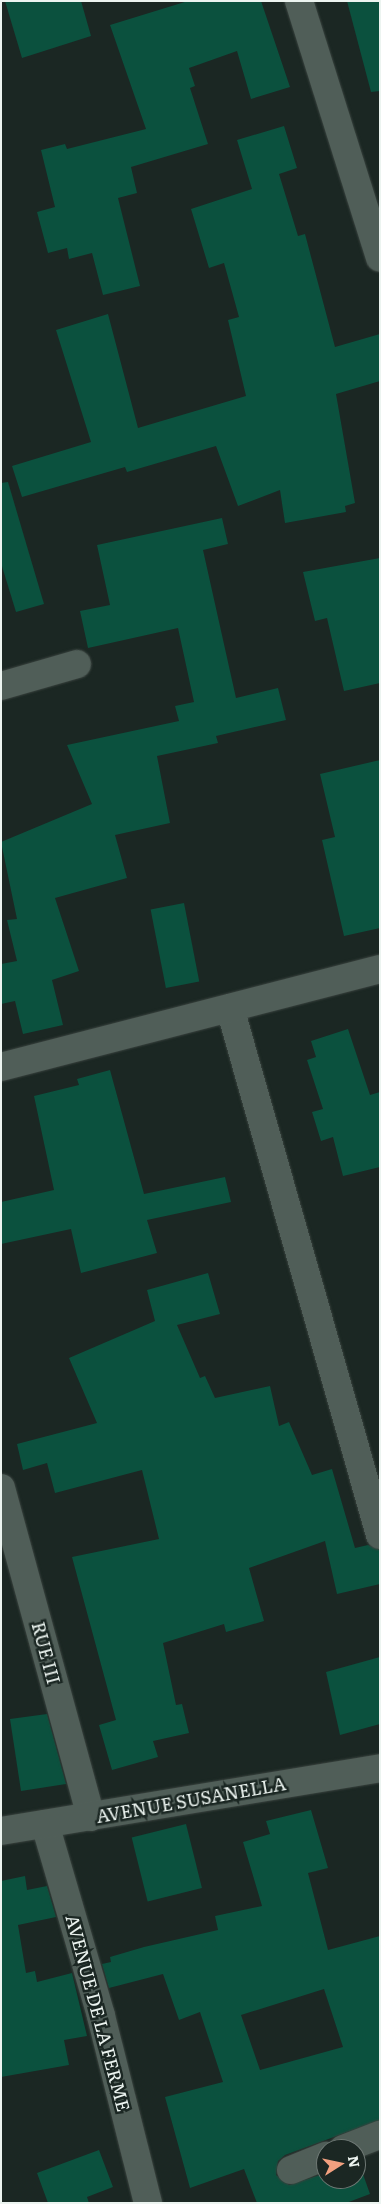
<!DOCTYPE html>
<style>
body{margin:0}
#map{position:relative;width:381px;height:2204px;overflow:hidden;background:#1b2723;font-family:Literata,serif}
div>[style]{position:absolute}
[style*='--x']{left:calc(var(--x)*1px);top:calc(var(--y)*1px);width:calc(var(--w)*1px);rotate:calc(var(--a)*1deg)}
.building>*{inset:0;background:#0b513e;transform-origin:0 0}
.roads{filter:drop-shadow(0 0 1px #39423e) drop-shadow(0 0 1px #39423e)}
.minor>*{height:28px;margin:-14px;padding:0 14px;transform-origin:14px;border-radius:14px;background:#505e58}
span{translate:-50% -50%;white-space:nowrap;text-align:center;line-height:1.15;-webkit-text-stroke:5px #1b2723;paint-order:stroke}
.street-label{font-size:18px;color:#ecf4f0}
.frame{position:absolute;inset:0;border:2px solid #ecf4f0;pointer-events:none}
.north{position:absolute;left:316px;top:2139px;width:50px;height:50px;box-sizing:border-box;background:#1b2723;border:1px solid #6f7975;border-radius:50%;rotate:80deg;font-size:14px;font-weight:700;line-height:20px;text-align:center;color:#ecf4f0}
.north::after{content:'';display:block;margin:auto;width:18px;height:22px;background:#f2a07f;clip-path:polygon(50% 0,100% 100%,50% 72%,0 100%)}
</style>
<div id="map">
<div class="building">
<i style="clip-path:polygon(5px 1px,81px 1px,91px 36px,22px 58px)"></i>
<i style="clip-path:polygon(188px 1px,261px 1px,290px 87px,251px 99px,237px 51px,189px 68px,195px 86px,190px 88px,208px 144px,131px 167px,137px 193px,118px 198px,140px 286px,103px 295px,92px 253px,69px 259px,67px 248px,48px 253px,37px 212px,55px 207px,41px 150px,65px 144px,67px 149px,146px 129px,110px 25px)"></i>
<i style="clip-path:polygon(347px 1px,380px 1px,380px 91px,371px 92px)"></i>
<i style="clip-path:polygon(284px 126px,297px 168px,279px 174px,298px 236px,305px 234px,335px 347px,380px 334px,380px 381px,336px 394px,355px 503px,345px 506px,346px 512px,285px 523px,280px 490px,238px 506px,216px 446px,127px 472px,125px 467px,22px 497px,12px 466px,91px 442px,56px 330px,108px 314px,138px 428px,246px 396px,228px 320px,239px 317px,224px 263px,209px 268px,191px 209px,252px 189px,237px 140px)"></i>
<i style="clip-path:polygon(8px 482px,44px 604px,16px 612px,1px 563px,1px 483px)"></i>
<i style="clip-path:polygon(222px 518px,228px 544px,203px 550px,236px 698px,278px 688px,286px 720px,216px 736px,218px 743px,157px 756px,170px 823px,115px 835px,127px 878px,55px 898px,79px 971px,52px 980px,63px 1025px,23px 1034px,15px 1001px,1px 1004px,1px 964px,17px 961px,7px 920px,17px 919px,1px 842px,92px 804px,67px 745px,179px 721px,175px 706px,194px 702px,178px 628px,88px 648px,80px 611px,110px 605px,97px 545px)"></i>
<i style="clip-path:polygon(380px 558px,380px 683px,344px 691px,327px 618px,315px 621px,303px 572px)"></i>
<i style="clip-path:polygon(380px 760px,380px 928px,344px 936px,322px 840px,335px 837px,320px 774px)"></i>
<i style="left:184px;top:903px;width:80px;height:34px;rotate:79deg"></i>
<i style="clip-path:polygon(348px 1029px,370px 1095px,380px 1092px,380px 1167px,343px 1176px,333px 1137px,321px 1141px,312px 1112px,323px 1109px,307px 1060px,316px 1057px,311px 1041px)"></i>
<i style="clip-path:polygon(110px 1070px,144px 1194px,225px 1177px,231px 1202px,147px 1220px,157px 1253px,81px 1273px,71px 1229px,1px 1244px,1px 1202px,54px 1190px,34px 1096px,79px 1085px,77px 1079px)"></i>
<i style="clip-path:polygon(208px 1273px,220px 1314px,177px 1325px,200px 1378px,205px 1376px,215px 1398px,270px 1386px,279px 1426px,289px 1422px,312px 1475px,332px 1469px,355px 1548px,368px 1545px,380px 1550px,380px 1584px,337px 1594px,325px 1541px,249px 1568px,264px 1621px,226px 1632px,224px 1624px,163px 1643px,176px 1705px,182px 1704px,189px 1733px,153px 1741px,158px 1757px,112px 1770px,99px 1725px,116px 1720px,72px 1557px,159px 1539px,142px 1470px,55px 1493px,47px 1463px,23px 1470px,17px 1444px,97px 1423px,69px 1358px,155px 1321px,147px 1290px)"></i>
<i style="clip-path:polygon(380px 1657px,380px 1724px,340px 1735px,326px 1672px)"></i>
<i style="clip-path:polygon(47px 1714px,66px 1784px,21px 1791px,10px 1719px)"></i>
<i style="clip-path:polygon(evenodd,311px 1810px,328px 1868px,308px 1873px,328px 1950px,380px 1936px,380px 2120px,285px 2155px,278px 2161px,276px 2175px,289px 2185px,326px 2173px,326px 2179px,356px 2179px,358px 2160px,370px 2194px,346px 2203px,257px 2203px,244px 2169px,190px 2188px,165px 2097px,223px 2082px,200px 2012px,179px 2020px,163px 1974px,109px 1988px,102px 1964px,111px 1962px,110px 1957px,144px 1947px,218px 1930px,215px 1916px,262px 1906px,243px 1842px,270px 1834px,266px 1821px,311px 1810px,324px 1989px,343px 2047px,260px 2070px,241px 2015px,324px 1989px)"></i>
<i style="left:186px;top:1824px;width:66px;height:56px;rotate:76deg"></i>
<i style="clip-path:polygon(25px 1876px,27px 1890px,47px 1886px,56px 1917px,18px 1925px,26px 1973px,35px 1971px,37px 1982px,72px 1973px,87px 2036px,64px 2040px,69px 2065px,1px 2077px,1px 1881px)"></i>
<i style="clip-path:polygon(99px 2150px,113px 2187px,87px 2197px,89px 2203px,48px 2203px,37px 2173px)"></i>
</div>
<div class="roads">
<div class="minor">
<i style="--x:299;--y:1;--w:269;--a:72.5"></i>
<i style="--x:1;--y:686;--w:79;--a:-16.1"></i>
<i style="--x:230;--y:1008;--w:548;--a:74.11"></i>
<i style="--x:1;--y:1067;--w:391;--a:-14.5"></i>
<i style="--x:1;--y:1488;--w:341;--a:74.7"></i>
<i style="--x:45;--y:1824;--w:200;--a:73.7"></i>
<i style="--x:101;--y:2016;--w:193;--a:75.9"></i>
<i style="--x:1;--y:1831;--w:384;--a:-9.4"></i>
<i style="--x:343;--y:2149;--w:40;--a:-21"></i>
<i style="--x:291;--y:2170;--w:38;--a:-22"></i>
</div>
</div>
<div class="street-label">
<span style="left:46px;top:1653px;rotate:75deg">RUE III</span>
<span style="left:191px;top:1800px;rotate:-10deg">AVENUE SUSANELLA</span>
<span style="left:98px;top:2013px;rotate:75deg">AVENUE DE LA FERME</span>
</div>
<div class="frame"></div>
<div class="north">N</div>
</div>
